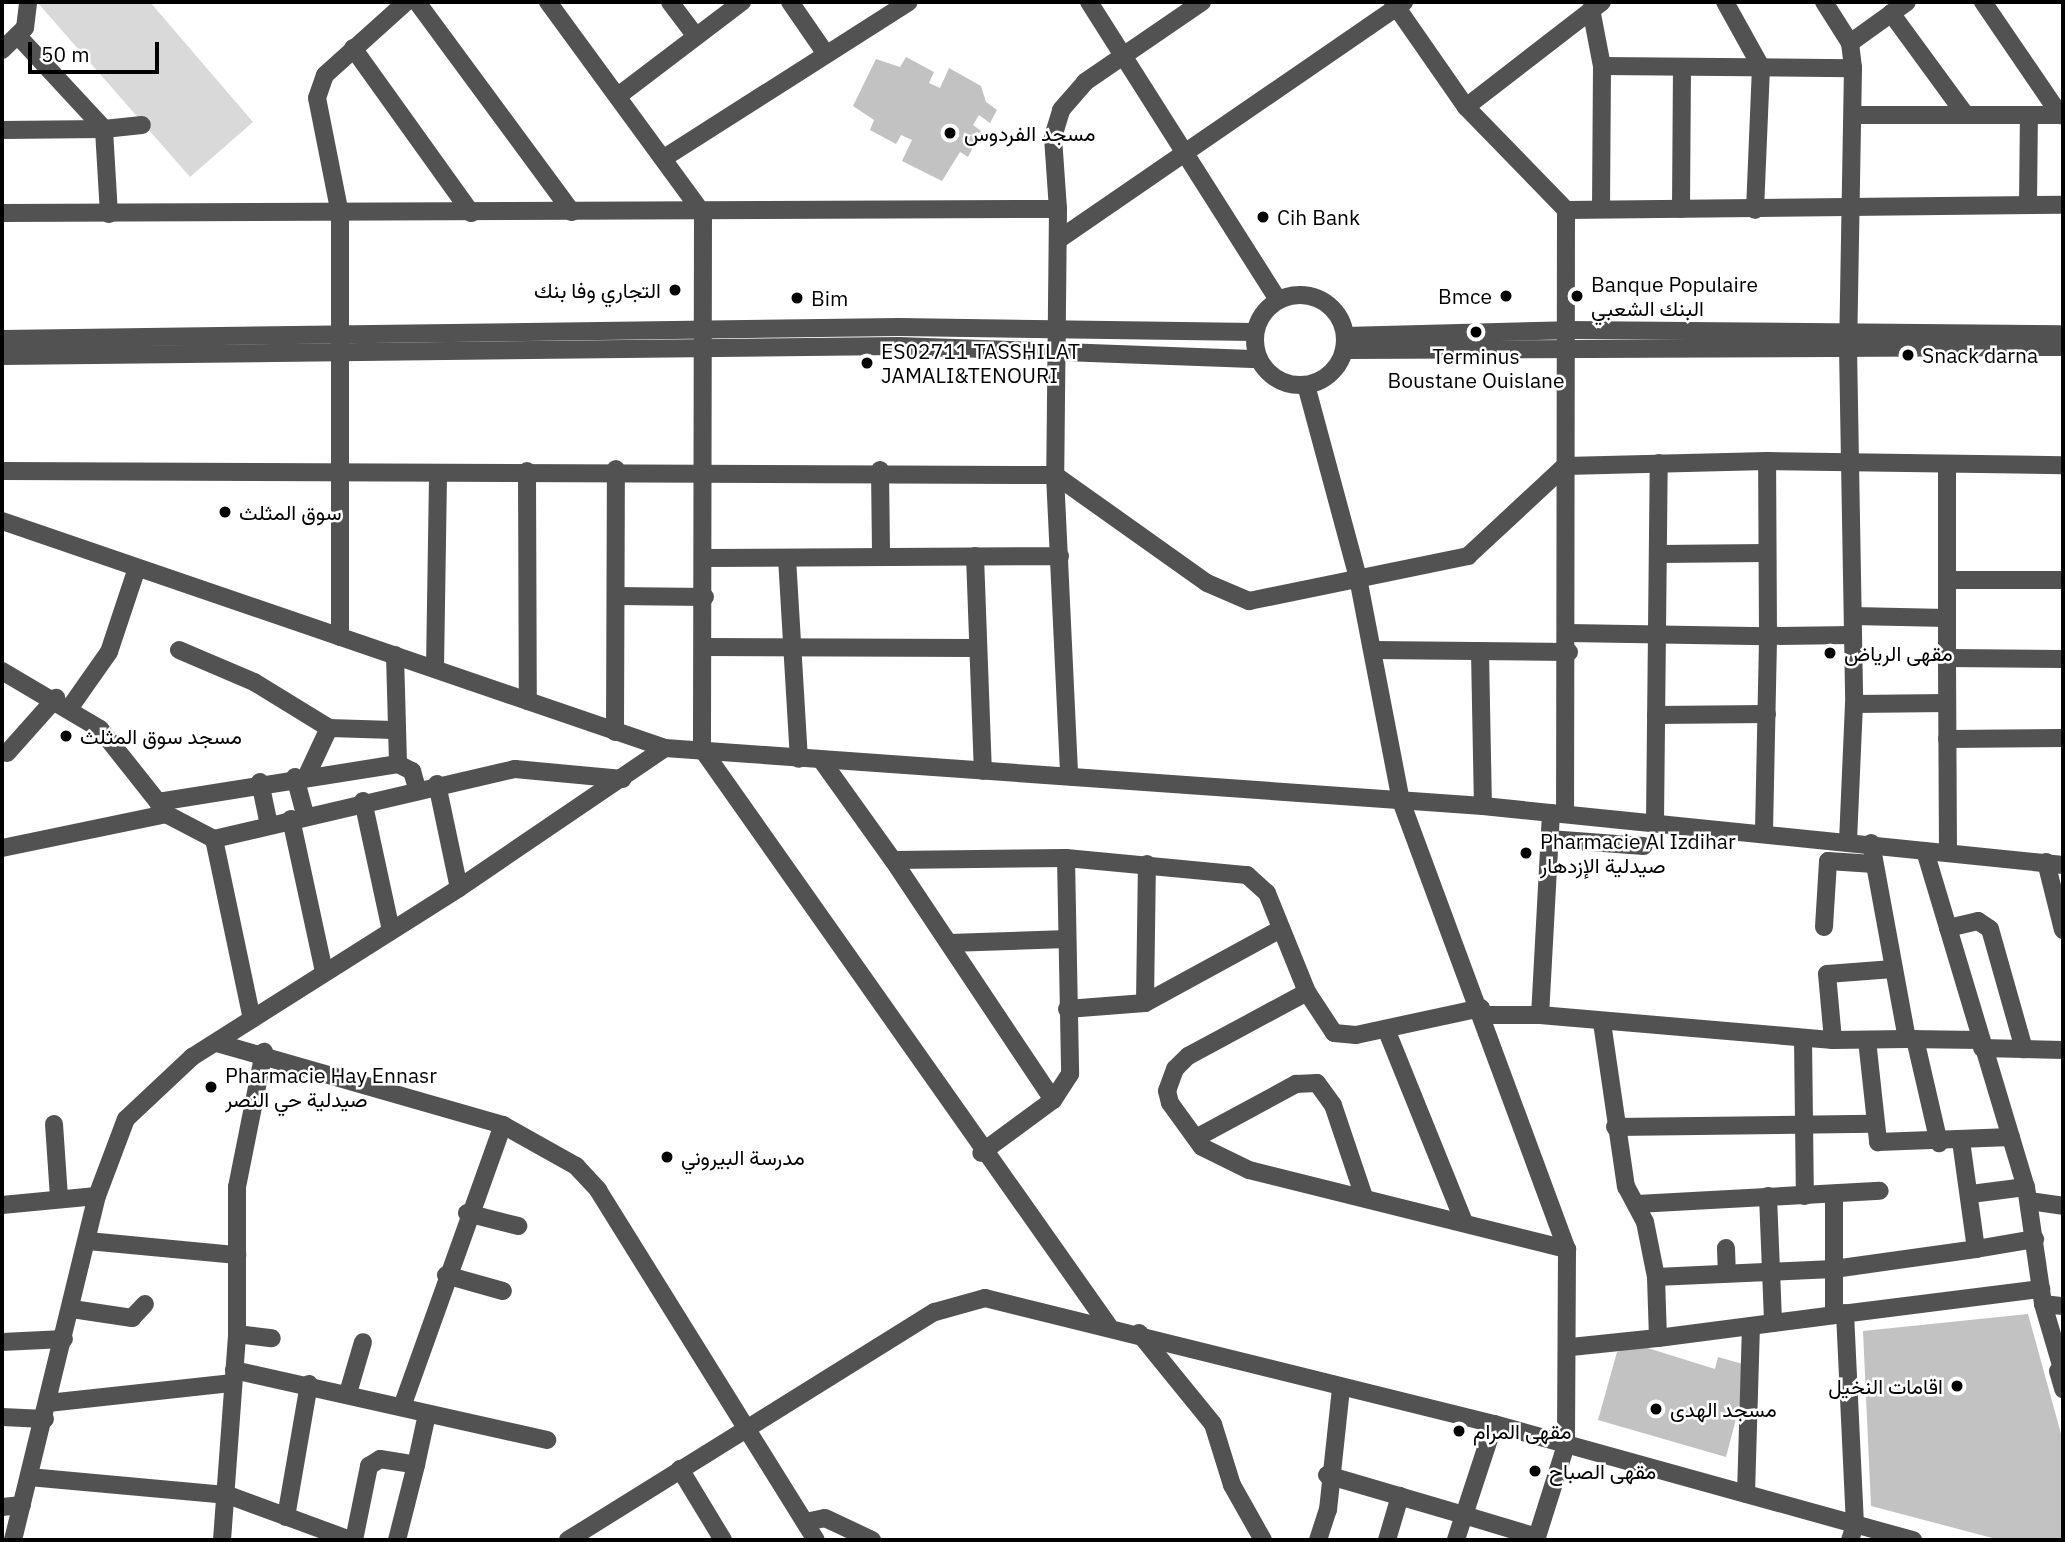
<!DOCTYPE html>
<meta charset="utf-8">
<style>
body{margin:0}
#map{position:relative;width:2065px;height:1542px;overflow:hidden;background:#fff;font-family:"IBM Plex Sans",Vazirmatn,sans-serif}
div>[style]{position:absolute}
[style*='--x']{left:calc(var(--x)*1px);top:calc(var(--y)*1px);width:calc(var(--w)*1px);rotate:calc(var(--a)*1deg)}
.green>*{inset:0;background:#d9d9d9}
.building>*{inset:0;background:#c2c2c2}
.minor>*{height:18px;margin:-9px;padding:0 9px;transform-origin:9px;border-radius:9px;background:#525252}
.minor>.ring{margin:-9px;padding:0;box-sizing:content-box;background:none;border:18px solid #525252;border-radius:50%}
.dots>*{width:19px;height:19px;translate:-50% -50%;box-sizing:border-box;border:4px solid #fff;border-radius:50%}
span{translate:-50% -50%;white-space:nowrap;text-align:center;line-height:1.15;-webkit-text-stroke:5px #fff;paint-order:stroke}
.poi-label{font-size:21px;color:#000}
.left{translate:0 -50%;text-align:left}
.right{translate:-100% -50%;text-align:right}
.frame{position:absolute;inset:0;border:4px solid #000;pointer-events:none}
.scale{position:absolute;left:28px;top:42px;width:131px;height:32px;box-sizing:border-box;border:4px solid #000;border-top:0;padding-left:9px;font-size:21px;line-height:24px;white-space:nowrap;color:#000;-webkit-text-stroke:5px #fff;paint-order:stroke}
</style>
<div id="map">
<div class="green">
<i style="clip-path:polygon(37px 2px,150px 2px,253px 122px,190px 177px)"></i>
</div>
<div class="building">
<i style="clip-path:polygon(906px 57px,934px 72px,929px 83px,940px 88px,949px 68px,981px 86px,986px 102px,997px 110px,990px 123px,979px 115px,973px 125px,981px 131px,968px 157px,960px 152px,942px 181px,902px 161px,912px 140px,901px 135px,896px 144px,870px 130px,874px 120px,853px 106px,876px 59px,900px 67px)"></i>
<i style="clip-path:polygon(2028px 1314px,2063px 1441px,2063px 1540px,2000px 1540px,1871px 1506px,1863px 1331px)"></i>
<i style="clip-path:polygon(1638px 1345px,1715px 1369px,1718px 1357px,1750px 1366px,1726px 1457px,1598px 1420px,1617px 1352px)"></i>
</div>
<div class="minor">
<i style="--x:417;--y:2;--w:261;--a:53.6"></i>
<i style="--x:548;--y:2;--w:263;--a:53.8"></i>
<i style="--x:703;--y:214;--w:535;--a:90.11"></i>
<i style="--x:702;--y:749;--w:705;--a:54.82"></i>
<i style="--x:670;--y:2;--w:41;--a:52.9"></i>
<i style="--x:790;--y:2;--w:63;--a:55.3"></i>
<i style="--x:1089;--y:2;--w:353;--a:57.6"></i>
<i style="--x:1393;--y:2;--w:128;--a:55.2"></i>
<i style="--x:1466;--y:107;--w:144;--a:45.8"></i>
<i style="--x:1566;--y:210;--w:604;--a:90.09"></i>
<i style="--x:1725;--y:2;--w:74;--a:61"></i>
<i style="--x:1761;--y:67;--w:143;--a:92.4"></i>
<i style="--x:1824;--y:2;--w:49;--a:57.6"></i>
<i style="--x:1850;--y:43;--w:25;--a:83"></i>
<i style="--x:1853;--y:68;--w:279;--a:91"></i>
<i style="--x:1848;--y:347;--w:357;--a:89"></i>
<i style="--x:1854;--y:704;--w:137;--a:92.5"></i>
<i style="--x:1983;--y:2;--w:137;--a:55.7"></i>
<i style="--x:1591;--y:9;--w:58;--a:79.1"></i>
<i style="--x:1602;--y:66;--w:251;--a:0.5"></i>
<i style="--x:1891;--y:13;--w:125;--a:53.8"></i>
<i style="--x:18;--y:36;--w:127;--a:47.2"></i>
<i style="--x:1850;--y:43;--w:70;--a:-35.7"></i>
<i style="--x:353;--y:48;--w:203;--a:54.4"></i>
<i style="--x:2;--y:50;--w:32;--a:-44"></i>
<i style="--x:25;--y:28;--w:26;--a:-83"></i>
<i style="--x:618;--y:96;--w:156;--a:-37.2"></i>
<i style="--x:1466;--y:107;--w:172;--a:-37.7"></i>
<i style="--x:1854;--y:115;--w:209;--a:0"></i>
<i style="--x:2;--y:130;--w:102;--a:-0.6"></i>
<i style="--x:664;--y:158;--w:290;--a:-32.5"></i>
<i style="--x:2028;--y:205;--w:90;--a:-89.4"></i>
<i style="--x:1058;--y:209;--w:72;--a:-94"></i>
<i style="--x:1053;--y:137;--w:28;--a:-73"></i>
<i style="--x:1061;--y:110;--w:37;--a:-49"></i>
<i style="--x:1085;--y:82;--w:142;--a:-34.4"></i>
<i style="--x:1601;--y:209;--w:143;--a:-89.6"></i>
<i style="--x:1681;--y:209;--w:142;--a:-89.6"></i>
<i style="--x:1566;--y:210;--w:497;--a:-0.6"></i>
<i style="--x:2;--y:213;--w:1056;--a:-0.22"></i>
<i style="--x:1058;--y:209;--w:266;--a:90.6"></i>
<i style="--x:1055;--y:475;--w:300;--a:87.3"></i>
<i style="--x:109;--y:214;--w:85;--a:-93.4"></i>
<i style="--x:104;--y:129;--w:38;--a:-6"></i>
<i style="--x:1058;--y:240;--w:420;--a:-34.5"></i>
<i class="ring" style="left:1255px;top:295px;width:72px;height:72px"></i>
<i style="--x:1345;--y:336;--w:222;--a:-1.5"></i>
<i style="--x:1567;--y:330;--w:496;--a:0.5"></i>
<i style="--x:2;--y:339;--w:897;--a:-0.77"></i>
<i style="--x:899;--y:327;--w:356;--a:0.8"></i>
<i style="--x:1344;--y:350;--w:719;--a:-0.24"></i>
<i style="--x:2;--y:356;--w:897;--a:-0.64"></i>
<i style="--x:899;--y:346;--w:360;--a:2.1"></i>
<i style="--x:1306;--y:385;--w:200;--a:74.9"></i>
<i style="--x:1358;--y:578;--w:227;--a:79.1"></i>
<i style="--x:1401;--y:801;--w:478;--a:69.7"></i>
<i style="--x:1567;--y:1249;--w:196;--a:90.3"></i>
<i style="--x:1566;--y:1445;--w:100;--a:107.5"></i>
<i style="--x:880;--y:470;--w:87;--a:89.3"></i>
<i style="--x:2;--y:471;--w:1053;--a:0.22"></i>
<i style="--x:1055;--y:475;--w:186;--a:35.4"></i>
<i style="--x:1207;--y:583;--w:46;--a:23.2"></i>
<i style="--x:1249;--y:601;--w:224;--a:-11.6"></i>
<i style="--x:1468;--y:556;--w:132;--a:-42.9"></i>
<i style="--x:1565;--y:466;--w:202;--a:-1.4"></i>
<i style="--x:1767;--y:461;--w:296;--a:0.8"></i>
<i style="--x:527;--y:471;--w:230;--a:89.8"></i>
<i style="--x:2;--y:521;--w:701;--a:18.9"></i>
<i style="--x:665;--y:748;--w:820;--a:4.06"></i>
<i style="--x:1483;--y:806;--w:583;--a:5.81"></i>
<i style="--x:1658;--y:554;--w:109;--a:-0.5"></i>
<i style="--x:975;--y:556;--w:215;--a:87.9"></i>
<i style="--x:704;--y:558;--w:356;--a:-0.3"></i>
<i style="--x:787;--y:558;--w:201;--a:86.6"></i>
<i style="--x:1947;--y:580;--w:116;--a:0"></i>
<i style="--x:616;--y:596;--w:89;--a:0.6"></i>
<i style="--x:1853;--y:616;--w:94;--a:1.2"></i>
<i style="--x:1568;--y:633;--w:200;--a:0.9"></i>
<i style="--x:1768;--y:636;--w:175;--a:-90.3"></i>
<i style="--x:340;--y:637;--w:423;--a:-90"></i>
<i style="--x:340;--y:214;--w:118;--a:-101.2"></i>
<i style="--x:317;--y:98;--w:24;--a:-71"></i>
<i style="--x:325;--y:75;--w:109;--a:-42"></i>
<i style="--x:705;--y:647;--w:273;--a:0.2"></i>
<i style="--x:179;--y:650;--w:82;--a:23.1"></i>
<i style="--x:254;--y:682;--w:88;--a:31.5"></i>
<i style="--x:329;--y:728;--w:64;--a:1.8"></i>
<i style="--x:1373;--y:650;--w:196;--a:0.6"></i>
<i style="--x:1480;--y:652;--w:154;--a:88.9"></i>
<i style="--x:395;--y:655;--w:109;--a:88.4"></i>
<i style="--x:398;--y:764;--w:16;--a:27"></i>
<i style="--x:412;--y:771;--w:18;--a:74"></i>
<i style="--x:1947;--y:658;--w:191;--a:-90"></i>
<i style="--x:435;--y:668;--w:194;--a:-89.1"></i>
<i style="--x:2;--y:671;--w:114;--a:30.6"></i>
<i style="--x:100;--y:729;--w:93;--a:51.5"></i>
<i style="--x:1854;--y:704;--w:93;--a:-0.6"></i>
<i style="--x:71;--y:706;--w:66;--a:-54.9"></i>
<i style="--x:109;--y:652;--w:85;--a:-71.6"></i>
<i style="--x:1656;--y:715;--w:111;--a:-0.5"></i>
<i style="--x:615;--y:732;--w:263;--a:-89.8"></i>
<i style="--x:1947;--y:739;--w:116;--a:-0.5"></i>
<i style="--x:7;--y:753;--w:74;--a:-48.3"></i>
<i style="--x:822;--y:761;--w:122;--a:54.4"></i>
<i style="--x:893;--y:860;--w:173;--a:-0.7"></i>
<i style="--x:1066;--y:858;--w:216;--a:88.9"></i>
<i style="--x:1070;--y:1074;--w:31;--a:123"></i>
<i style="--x:1053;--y:1100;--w:89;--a:143.6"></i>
<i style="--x:307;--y:775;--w:52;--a:-64.9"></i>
<i style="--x:295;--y:777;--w:39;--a:75"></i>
<i style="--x:260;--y:782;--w:44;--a:78.2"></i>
<i style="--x:437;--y:784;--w:106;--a:78.1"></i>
<i style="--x:363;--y:801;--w:132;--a:77.8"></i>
<i style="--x:1551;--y:813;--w:202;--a:93.1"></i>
<i style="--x:1540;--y:1015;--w:294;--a:4.9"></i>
<i style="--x:166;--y:814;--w:14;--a:-124"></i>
<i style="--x:158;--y:802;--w:243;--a:-9"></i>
<i style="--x:291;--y:819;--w:157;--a:77.8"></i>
<i style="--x:1655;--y:821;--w:358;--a:-89.4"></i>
<i style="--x:1764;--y:831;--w:195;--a:-88.8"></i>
<i style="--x:1768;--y:636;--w:85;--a:-0.7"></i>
<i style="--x:214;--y:839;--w:309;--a:-13.1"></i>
<i style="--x:515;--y:769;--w:108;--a:5.3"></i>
<i style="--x:1549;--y:839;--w:95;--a:4.2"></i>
<i style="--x:1871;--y:843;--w:199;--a:79.6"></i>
<i style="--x:1907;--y:1039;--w:73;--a:0.8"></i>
<i style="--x:2;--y:848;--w:167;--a:-11.7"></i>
<i style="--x:166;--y:814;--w:54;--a:27.5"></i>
<i style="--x:214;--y:839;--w:184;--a:78.1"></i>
<i style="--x:1925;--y:851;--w:351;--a:73.3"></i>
<i style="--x:2026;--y:1187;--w:118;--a:81.7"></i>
<i style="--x:2043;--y:1304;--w:71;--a:73.6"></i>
<i style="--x:1948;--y:853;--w:195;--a:-90.3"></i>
<i style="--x:1947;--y:658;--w:116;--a:0.5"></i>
<i style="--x:1066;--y:858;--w:182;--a:5.4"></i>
<i style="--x:1247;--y:875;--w:27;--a:42"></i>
<i style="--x:1267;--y:893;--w:107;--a:68"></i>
<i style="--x:1307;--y:992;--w:49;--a:56.6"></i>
<i style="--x:1334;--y:1033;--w:22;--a:5"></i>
<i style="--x:1356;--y:1035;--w:128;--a:-12.2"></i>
<i style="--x:893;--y:860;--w:288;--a:56.3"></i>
<i style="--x:2046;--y:862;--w:70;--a:76"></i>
<i style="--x:1824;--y:927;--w:66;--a:-86.5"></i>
<i style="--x:1828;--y:861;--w:46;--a:3.7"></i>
<i style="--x:1948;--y:928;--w:31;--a:-13"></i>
<i style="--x:1978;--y:921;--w:14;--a:34"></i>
<i style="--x:1990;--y:929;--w:125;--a:74.2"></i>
<i style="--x:949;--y:943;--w:118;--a:-1.9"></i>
<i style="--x:1893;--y:969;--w:66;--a:175.7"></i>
<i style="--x:1827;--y:974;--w:66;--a:84.8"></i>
<i style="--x:1833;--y:1040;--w:74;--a:-0.8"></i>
<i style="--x:1307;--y:992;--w:135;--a:151.7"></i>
<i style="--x:1188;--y:1056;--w:18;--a:135"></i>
<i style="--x:1175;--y:1069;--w:23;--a:110"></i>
<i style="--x:1167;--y:1091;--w:12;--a:76"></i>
<i style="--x:1170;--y:1103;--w:54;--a:54"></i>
<i style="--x:1202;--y:1147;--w:52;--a:26.1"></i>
<i style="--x:1249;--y:1170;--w:328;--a:14"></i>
<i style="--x:1145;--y:1003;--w:139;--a:-89.2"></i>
<i style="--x:1067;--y:1009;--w:78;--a:-4.4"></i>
<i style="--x:1145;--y:1003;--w:155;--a:-28.6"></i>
<i style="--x:1483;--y:1015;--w:57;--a:0"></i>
<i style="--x:1386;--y:1029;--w:208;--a:68"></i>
<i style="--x:1803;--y:1039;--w:157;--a:89.3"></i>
<i style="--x:1915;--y:1039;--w:107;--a:77"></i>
<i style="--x:1867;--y:1040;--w:103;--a:83.8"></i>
<i style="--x:1878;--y:1142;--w:133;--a:-2.2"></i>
<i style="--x:217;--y:1043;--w:298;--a:16"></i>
<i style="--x:503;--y:1125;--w:84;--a:29.3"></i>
<i style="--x:576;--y:1166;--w:33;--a:47"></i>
<i style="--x:598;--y:1190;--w:412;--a:58.1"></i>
<i style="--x:1982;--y:1048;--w:81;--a:1.4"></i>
<i style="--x:54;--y:1124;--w:74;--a:86.1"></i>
<i style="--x:1615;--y:1127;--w:257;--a:-0.7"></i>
<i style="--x:1196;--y:1138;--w:114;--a:-28.4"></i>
<i style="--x:1296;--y:1084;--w:21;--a:-3"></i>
<i style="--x:1317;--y:1083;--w:27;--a:54"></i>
<i style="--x:1333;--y:1105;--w:97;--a:71.4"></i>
<i style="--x:1961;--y:1141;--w:109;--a:82.1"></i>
<i style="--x:1976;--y:1249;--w:60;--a:-9.6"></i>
<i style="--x:1971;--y:1194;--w:55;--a:-7.3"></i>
<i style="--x:1768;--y:1196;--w:127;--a:87.7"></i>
<i style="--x:2029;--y:1201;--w:34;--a:8"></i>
<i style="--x:1637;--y:1204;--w:243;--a:-3.1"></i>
<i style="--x:2;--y:1205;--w:95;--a:-5.4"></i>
<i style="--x:467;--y:1213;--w:53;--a:14.3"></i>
<i style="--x:88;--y:1241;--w:150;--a:5.4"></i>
<i style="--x:1726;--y:1248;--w:23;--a:88"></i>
<i style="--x:446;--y:1275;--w:59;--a:15.7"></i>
<i style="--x:1656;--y:1277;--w:178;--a:-2.6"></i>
<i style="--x:1834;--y:1269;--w:143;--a:-8"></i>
<i style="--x:2043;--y:1304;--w:20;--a:6"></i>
<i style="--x:72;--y:1309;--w:61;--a:8.5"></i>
<i style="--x:132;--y:1318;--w:19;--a:-47"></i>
<i style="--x:1845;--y:1313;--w:211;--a:87.3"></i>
<i style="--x:1855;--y:1524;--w:17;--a:107"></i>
<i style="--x:1834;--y:1315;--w:209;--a:-7.2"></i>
<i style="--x:1139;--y:1333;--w:117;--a:50.9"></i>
<i style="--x:1213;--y:1424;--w:64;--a:72.7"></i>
<i style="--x:1232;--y:1485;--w:63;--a:60.6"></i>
<i style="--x:237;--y:1334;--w:35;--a:7"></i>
<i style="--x:1658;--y:1338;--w:177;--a:-7.4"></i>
<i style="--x:1834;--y:1315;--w:120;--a:-90"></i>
<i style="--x:2;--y:1342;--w:62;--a:-2.8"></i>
<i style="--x:1571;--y:1347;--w:87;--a:-5.9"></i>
<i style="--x:1658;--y:1338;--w:61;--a:-91.9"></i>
<i style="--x:1656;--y:1277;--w:56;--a:-101.3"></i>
<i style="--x:1645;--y:1222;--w:40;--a:-118"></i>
<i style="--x:1626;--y:1187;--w:166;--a:-98.3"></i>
<i style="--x:234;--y:1370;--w:321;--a:12.6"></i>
<i style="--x:2058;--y:1371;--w:19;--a:74"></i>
<i style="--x:348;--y:1393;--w:53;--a:-73.6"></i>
<i style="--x:48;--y:1403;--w:186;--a:-6.2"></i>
<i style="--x:403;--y:1404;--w:296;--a:-70.3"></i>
<i style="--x:2;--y:1417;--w:43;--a:2.7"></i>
<i style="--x:1494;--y:1424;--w:96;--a:108.2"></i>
<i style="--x:1464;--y:1515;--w:76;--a:16.8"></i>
<i style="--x:416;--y:1465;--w:52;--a:-77.8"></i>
<i style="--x:680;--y:1469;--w:83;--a:58.8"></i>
<i style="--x:1327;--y:1475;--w:143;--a:16.3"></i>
<i style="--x:1464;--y:1515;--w:26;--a:108"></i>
<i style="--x:29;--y:1477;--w:200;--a:5.2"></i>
<i style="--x:228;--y:1495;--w:130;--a:20.2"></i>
<i style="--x:1746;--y:1494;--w:168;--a:-88.3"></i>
<i style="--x:2;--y:1507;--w:20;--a:-6"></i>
<i style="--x:286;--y:1517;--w:135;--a:-80.2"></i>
<i style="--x:805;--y:1522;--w:20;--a:-11"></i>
<i style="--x:825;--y:1518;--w:52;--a:25.1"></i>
<i style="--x:13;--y:1540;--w:354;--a:-76.3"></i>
<i style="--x:97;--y:1196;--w:82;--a:-69.4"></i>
<i style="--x:126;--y:1119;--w:91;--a:-43.2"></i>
<i style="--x:192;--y:1057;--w:316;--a:-32.3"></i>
<i style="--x:459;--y:888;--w:249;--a:-34.2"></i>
<i style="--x:222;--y:1540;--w:207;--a:-85.8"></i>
<i style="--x:237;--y:1334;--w:147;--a:-90"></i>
<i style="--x:237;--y:1187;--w:138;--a:-78.7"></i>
<i style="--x:354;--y:1540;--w:76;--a:-78.5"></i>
<i style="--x:369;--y:1466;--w:13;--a:-32"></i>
<i style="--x:380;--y:1459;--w:36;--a:9"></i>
<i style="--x:416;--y:1465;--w:77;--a:104.2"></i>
<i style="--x:568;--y:1540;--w:432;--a:-31.9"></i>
<i style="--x:935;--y:1312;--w:52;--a:-15.6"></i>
<i style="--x:985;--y:1298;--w:524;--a:13.9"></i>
<i style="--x:1494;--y:1424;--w:435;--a:15.5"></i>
<i style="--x:1318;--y:1540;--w:32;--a:-72"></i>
<i style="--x:1328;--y:1510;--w:123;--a:-83.9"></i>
<i style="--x:1387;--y:1540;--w:46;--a:-73.5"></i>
</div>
<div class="dots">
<i style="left:950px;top:133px;background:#000"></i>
<i style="left:1263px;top:217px;background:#000"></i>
<i style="left:675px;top:290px;background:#000"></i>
<i style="left:1506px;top:296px;background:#000"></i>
<i style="left:1577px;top:296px;background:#000"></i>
<i style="left:797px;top:298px;background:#000"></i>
<i style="left:1476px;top:332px;background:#000"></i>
<i style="left:1908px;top:355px;background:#000"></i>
<i style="left:867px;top:363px;background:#000"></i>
<i style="left:225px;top:512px;background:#000"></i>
<i style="left:1830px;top:653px;background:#000"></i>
<i style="left:66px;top:736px;background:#000"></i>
<i style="left:1526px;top:853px;background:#000"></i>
<i style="left:211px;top:1087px;background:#000"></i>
<i style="left:667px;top:1157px;background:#000"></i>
<i style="left:1957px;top:1386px;background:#000"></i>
<i style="left:1656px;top:1409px;background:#000"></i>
<i style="left:1459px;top:1431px;background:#000"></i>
<i style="left:1535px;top:1471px;background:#000"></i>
</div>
<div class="poi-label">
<span class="left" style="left:964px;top:133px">مسجد الفردوس</span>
<span class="left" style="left:1277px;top:217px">Cih Bank</span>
<span class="left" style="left:1591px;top:296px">Banque Populaire<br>البنك الشعبي</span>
<span class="right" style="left:661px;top:290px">التجاري وفا بنك</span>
<span class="right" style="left:1492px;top:296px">Bmce</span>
<span class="left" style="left:811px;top:298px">Bim</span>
<span class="left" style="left:881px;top:363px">ES02711 TASSHILAT<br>JAMALI&amp;TENOURI</span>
<span class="left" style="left:1922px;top:355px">Snack darna</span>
<span style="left:1476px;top:368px">Terminus<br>Boustane Ouislane</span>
<span class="left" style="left:239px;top:512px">سوق المثلث</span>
<span class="left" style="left:1844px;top:653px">مقهى الرياض</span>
<span class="left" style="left:80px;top:736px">مسجد سوق المثلث</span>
<span class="left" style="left:1540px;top:853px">Pharmacie Al Izdihar<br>صيدلية الإزدهار</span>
<span class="left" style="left:225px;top:1087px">Pharmacie Hay Ennasr<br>صيدلية حي النصر</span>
<span class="left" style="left:681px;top:1157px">مدرسة البيروني</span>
<span class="right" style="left:1943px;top:1386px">اقامات النخيل</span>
<span class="left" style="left:1670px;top:1409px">مسجد الهدى</span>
<span class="left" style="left:1473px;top:1431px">مقهى المرام</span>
<span class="left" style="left:1549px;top:1471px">مقهى الصباح</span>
</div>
<div class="frame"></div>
<div class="scale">50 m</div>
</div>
